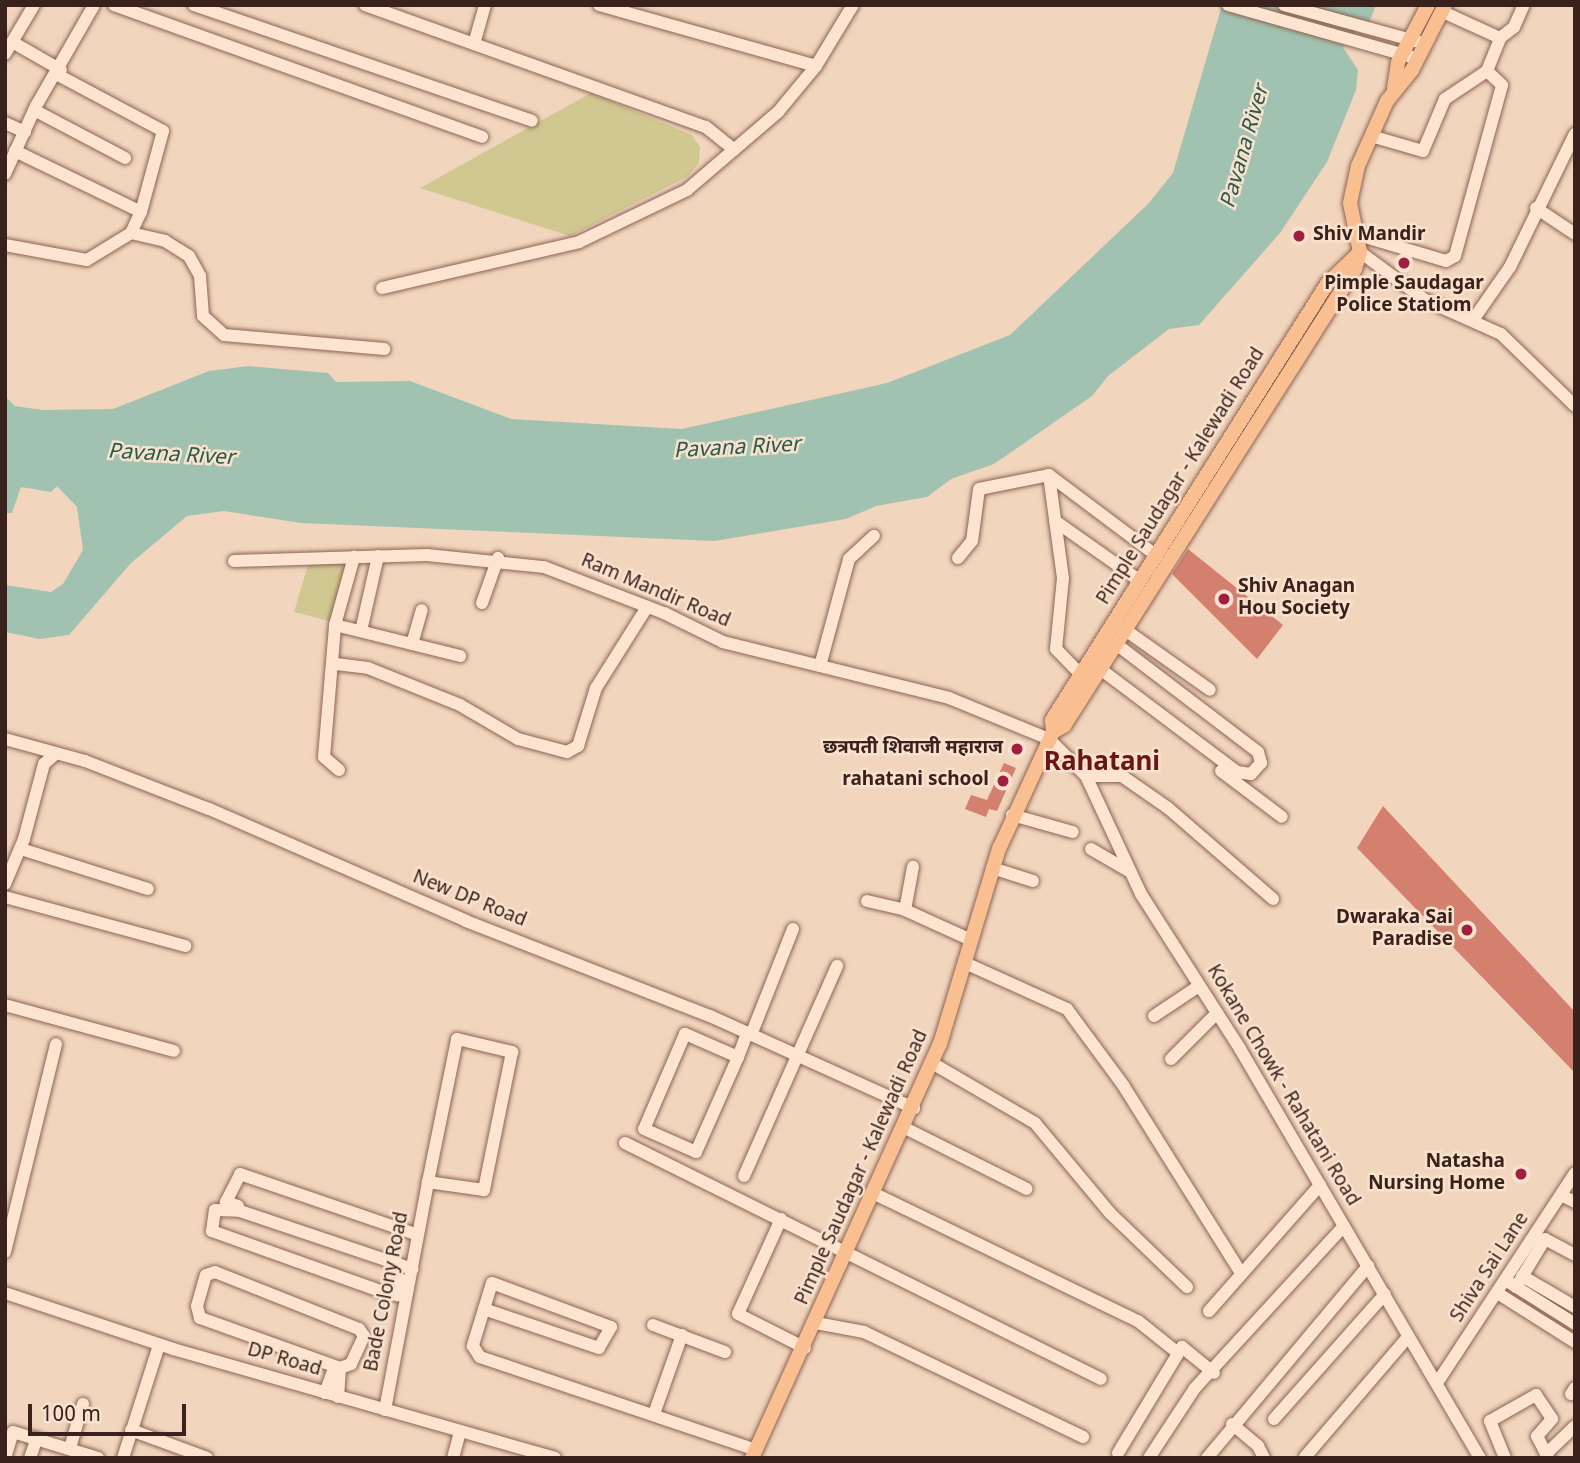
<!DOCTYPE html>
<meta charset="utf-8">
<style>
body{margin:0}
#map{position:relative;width:1580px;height:1463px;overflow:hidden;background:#f2d5bd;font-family:Georgia,"Noto Sans Devanagari",serif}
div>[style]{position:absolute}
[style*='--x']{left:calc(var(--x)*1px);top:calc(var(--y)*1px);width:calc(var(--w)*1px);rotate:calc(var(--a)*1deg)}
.green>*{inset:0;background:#d0c890}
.water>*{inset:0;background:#a1c2b0}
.building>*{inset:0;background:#d4806f}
.roads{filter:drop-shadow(0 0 2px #8b6454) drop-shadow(0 0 2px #8b6454)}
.minor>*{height:12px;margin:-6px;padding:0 6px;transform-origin:6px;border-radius:6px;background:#fce4d0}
.major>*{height:14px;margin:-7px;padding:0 7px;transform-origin:7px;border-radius:7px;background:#f9bf90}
.dots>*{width:19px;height:19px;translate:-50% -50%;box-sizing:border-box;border:4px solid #f8e1cd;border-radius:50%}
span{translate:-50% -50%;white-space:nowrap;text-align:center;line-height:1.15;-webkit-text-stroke:5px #f8e1cd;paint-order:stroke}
.poi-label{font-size:19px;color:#39221b;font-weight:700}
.left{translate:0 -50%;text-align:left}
.right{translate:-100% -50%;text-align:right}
.street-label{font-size:19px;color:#39221b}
.water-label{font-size:21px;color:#285a4b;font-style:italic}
.district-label{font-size:26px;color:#691619;font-weight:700}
.frame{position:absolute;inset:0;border:7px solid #39221b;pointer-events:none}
.scale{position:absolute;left:28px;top:1404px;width:158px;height:32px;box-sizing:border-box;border:4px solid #39221b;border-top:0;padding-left:9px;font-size:21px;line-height:24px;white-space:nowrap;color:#39221b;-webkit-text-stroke:5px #f8e1cd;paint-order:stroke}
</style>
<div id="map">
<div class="green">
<i style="clip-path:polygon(591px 93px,692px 135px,700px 147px,699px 163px,687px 177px,570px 236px,420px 188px)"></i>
<i style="clip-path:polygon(350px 559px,333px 622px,294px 612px,309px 561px)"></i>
</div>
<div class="water">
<i style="clip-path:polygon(1222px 5px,1376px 5px,1366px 30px,1356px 32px,1343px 47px,1358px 70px,1356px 90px,1327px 162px,1280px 233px,1199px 325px,1169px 329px,1108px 376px,1092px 396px,994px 464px,951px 479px,927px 497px,876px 506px,846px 519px,714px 541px,301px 523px,224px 511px,187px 516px,131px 563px,69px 635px,40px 639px,5px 632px,5px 585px,51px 592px,63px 584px,83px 550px,77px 507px,57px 486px,51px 492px,21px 487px,12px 513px,5px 513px,5px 396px,15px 406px,42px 410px,113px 409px,209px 371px,249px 366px,328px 373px,336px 382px,410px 381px,511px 419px,682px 429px,887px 383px,1010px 335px,1148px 204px,1173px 173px)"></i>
</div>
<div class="building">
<i style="clip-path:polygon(1188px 549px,1283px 625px,1257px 659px,1172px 574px)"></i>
<i style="clip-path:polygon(1004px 763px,1016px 768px,997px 811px,989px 809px,986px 817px,965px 809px,971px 795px,987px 800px)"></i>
<i style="clip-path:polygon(1383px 806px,1575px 1012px,1575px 1073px,1357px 848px)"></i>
</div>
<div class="roads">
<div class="minor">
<i style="--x:114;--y:5;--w:391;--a:19.7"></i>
<i style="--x:194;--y:5;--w:357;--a:18.9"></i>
<i style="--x:365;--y:5;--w:362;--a:19.7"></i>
<i style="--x:706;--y:127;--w:36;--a:39"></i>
<i style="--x:599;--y:5;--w:225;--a:15.7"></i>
<i style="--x:1228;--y:5;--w:191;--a:15.8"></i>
<i style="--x:1284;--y:5;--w:140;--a:15.3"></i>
<i style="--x:1443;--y:12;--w:63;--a:24.5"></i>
<i style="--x:14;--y:43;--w:54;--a:29.9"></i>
<i style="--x:474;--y:44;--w:41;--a:-74.2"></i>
<i style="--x:5;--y:54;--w:57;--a:-59.4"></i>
<i style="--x:34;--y:110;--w:103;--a:27.8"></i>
<i style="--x:5;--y:123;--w:22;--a:24"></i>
<i style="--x:1371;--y:136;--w:54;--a:16.1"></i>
<i style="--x:1423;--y:151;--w:56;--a:-67.1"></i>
<i style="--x:1445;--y:99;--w:50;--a:-33.7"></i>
<i style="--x:15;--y:151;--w:140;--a:25.8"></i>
<i style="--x:5;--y:174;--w:75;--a:-65.5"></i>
<i style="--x:36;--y:106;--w:116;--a:-60.1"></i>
<i style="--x:1536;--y:208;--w:47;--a:33.7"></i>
<i style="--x:131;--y:233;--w:35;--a:13"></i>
<i style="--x:165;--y:241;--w:28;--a:32"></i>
<i style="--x:189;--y:256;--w:23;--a:61"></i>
<i style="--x:200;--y:276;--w:40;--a:85.7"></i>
<i style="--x:203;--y:316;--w:28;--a:42"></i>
<i style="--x:224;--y:335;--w:161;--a:5"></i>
<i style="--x:1355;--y:234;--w:95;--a:16.5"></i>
<i style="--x:1446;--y:261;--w:10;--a:-29"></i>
<i style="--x:1455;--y:256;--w:177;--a:-74.6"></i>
<i style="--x:1502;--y:85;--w:21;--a:-137"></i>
<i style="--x:1487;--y:71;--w:35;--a:-68"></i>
<i style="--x:1500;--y:38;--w:18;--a:-38"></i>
<i style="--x:1514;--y:27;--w:24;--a:-66"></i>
<i style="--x:5;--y:245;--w:83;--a:10.4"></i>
<i style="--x:87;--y:260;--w:52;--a:-31.5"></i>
<i style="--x:131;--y:233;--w:23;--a:-65"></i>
<i style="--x:141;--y:212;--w:84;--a:-74.8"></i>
<i style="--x:163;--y:131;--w:119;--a:-151.9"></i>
<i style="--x:1360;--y:252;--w:81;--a:36.4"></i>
<i style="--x:1425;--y:300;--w:83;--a:24.1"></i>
<i style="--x:1501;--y:334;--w:103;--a:44.2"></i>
<i style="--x:382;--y:288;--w:202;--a:-13.1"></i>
<i style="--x:579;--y:242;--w:120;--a:-25.7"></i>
<i style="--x:687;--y:190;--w:120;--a:-40.6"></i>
<i style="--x:778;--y:112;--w:60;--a:-50.4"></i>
<i style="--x:816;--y:66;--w:71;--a:-58.8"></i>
<i style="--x:1473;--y:320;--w:65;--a:-55.1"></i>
<i style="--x:1510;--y:267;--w:148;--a:-64"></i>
<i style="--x:1049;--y:475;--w:135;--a:36.9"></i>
<i style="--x:1055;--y:521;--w:104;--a:35.2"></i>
<i style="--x:958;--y:558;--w:22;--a:-51"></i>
<i style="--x:972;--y:541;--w:52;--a:-82.3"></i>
<i style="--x:979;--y:489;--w:71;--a:-11.3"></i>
<i style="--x:1049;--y:475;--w:104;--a:82.3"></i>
<i style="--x:1063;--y:578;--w:71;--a:95.6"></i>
<i style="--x:1056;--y:649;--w:43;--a:45.9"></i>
<i style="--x:234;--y:561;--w:193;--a:-1.8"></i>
<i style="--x:427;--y:555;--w:118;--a:5.9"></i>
<i style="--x:544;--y:567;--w:129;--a:21"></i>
<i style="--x:664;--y:613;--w:66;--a:26.2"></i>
<i style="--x:723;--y:642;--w:233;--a:13.9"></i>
<i style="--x:949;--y:698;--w:108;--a:22.3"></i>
<i style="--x:1049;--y:739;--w:52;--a:45"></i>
<i style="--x:1086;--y:776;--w:130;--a:65"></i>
<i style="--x:1141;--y:894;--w:184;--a:57.4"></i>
<i style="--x:1240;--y:1049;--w:474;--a:59.6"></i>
<i style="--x:482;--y:603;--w:48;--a:-70.4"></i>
<i style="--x:335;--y:625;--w:129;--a:13.9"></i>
<i style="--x:1124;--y:629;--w:105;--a:35.3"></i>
<i style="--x:361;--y:631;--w:77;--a:-77.2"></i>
<i style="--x:412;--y:644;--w:35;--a:-74"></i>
<i style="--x:336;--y:664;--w:32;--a:7"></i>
<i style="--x:368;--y:668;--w:99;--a:21.9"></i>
<i style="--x:460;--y:705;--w:67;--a:30.4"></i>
<i style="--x:518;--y:739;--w:51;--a:14.9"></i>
<i style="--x:567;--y:752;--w:13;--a:-29"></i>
<i style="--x:578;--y:746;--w:61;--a:-72.8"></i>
<i style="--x:596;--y:688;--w:96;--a:-57.8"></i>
<i style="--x:820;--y:666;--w:111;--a:-74.8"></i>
<i style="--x:849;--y:559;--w:34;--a:-43"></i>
<i style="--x:1099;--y:668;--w:173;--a:37"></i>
<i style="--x:1237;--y:772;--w:14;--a:8"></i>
<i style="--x:1251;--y:774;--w:15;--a:-48"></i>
<i style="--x:1261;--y:763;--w:11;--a:-105"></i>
<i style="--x:1258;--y:752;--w:180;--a:-142.7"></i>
<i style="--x:5;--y:739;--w:83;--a:15.4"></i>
<i style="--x:85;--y:761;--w:133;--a:21.2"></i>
<i style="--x:209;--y:809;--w:280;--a:23.5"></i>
<i style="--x:466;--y:921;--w:262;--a:21.3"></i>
<i style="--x:710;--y:1016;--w:224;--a:24.3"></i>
<i style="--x:339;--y:770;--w:20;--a:-139"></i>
<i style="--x:324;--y:757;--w:132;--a:-85.2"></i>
<i style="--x:335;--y:625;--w:71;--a:-74.4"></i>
<i style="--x:1221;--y:771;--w:76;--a:37"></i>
<i style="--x:1086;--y:776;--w:36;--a:0"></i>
<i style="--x:1122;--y:776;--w:56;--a:34.8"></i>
<i style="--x:1168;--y:808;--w:139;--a:40.9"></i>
<i style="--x:1012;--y:815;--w:63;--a:15.6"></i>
<i style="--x:21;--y:849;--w:133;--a:17.5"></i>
<i style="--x:1091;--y:849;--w:42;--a:30.3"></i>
<i style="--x:992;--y:868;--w:43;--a:17.6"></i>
<i style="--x:5;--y:884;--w:49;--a:-67.1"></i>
<i style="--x:24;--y:839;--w:78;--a:-75.1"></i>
<i style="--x:44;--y:764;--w:12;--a:-42"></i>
<i style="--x:5;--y:897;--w:187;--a:15.2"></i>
<i style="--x:867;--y:901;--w:39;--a:13"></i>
<i style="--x:905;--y:910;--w:72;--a:24.4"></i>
<i style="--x:905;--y:910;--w:44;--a:-79.5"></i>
<i style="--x:965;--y:963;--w:112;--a:24.3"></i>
<i style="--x:1067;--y:1009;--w:94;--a:53.6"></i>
<i style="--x:1123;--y:1085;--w:222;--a:57.9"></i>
<i style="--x:5;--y:1005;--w:175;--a:15.2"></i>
<i style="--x:1154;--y:1016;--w:54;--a:-33.7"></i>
<i style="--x:751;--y:1035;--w:114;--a:-68.4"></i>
<i style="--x:738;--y:1057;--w:58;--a:-156.5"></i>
<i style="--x:685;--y:1034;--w:103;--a:113.3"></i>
<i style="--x:644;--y:1129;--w:57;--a:23.9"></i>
<i style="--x:696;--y:1152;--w:104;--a:-66.1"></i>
<i style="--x:738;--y:1057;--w:26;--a:-69"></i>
<i style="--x:1171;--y:1059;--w:65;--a:-45"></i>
<i style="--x:932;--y:1063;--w:119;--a:30.2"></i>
<i style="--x:1035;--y:1123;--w:117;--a:50.2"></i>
<i style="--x:1110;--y:1213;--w:107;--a:43.9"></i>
<i style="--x:905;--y:1128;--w:136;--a:26.6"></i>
<i style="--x:625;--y:1143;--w:531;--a:26.37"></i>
<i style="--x:744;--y:1176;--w:230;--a:-66.1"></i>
<i style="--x:875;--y:1194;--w:292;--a:25.8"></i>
<i style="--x:1138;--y:1321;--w:51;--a:38.7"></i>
<i style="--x:1561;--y:1195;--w:16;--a:27"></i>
<i style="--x:238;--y:1206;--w:13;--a:-162"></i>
<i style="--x:226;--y:1202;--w:31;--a:-63"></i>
<i style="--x:240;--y:1174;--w:188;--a:18.9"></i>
<i style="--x:781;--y:1219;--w:104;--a:114.4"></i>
<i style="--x:738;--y:1314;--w:75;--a:26.9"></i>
<i style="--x:5;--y:1252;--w:214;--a:-76.2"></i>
<i style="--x:215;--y:1272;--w:155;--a:21.6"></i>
<i style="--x:359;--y:1329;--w:9;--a:54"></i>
<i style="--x:364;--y:1336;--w:31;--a:115"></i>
<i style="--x:351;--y:1364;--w:12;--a:160"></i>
<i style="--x:340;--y:1368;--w:149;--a:-160.3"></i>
<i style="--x:200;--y:1318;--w:12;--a:-104"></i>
<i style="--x:197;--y:1306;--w:32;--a:-74"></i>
<i style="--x:206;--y:1275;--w:9;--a:-18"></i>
<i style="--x:1522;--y:1276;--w:61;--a:30.3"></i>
<i style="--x:402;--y:1280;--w:16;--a:105"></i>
<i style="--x:398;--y:1295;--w:15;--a:-169"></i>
<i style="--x:383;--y:1292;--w:182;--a:-160.4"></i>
<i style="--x:212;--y:1231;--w:21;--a:-82"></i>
<i style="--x:215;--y:1210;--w:25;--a:2"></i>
<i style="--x:240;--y:1211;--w:182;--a:18.6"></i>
<i style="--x:1510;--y:1283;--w:77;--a:32.2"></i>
<i style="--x:1516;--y:1287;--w:56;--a:-58.9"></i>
<i style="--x:1545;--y:1239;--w:34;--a:28"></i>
<i style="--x:5;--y:1293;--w:177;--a:18.4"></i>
<i style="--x:173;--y:1349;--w:397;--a:15.9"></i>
<i style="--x:1499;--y:1294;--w:90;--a:32.3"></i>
<i style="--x:484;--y:1309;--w:27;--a:-73"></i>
<i style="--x:492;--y:1283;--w:127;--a:20.3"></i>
<i style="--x:611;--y:1327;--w:24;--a:120"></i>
<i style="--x:599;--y:1348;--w:121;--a:-161.3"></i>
<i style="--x:484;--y:1309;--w:39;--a:107"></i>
<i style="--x:473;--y:1346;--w:13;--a:58"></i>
<i style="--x:480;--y:1357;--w:291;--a:18.6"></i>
<i style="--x:1209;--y:1311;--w:168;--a:-48.6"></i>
<i style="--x:816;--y:1323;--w:49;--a:10.6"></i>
<i style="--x:864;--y:1332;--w:243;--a:25.6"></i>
<i style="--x:653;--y:1325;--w:77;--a:20.6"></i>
<i style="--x:1437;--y:1383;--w:251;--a:-56.7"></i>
<i style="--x:325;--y:1393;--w:20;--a:-70"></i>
<i style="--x:332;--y:1374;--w:6;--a:0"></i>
<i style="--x:1571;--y:1394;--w:7;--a:-56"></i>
<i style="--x:338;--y:1397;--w:29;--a:-86"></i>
<i style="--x:385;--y:1410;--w:232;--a:-79.3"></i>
<i style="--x:428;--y:1182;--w:146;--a:-78.5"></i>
<i style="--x:457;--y:1039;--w:57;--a:13.3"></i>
<i style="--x:512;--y:1052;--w:141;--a:101.5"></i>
<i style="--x:484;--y:1190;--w:57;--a:-171.9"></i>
<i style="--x:654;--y:1414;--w:84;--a:-70.5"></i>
<i style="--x:1274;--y:1419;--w:167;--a:-48.4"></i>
<i style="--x:1232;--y:1424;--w:34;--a:40"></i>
<i style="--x:1258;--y:1446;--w:13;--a:63"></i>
<i style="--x:131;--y:1430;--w:81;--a:20.2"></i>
<i style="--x:70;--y:1448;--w:46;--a:-73.5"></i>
<i style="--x:1118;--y:1453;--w:124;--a:-58.9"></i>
<i style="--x:1182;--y:1347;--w:41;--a:39.1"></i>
<i style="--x:1546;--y:1454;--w:40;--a:-44"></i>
<i style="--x:1305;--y:1457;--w:158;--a:-49.4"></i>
<i style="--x:5;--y:1458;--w:27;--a:-73"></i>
<i style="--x:13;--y:1432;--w:89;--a:17"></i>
<i style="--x:30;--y:1458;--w:21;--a:-71"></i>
<i style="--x:123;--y:1458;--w:119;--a:-72.3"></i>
<i style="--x:453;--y:1458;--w:28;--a:-75"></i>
<i style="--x:1149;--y:1458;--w:84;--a:-56.7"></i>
<i style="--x:1195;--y:1388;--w:220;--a:-47.4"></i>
<i style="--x:1207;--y:1458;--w:251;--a:-50"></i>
<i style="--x:1505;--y:1458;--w:40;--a:-112"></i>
<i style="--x:1490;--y:1421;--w:53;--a:-29.5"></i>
<i style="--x:1536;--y:1395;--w:29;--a:56"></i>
<i style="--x:1552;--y:1419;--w:23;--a:131"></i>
<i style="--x:1537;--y:1436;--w:25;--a:63"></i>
</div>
<div class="major">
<i style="--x:1394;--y:88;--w:26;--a:-81"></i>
<i style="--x:1398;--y:62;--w:64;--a:-62.2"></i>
<i style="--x:1053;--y:732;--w:13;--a:-29"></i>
<i style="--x:1064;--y:726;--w:542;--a:-57.51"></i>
<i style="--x:1355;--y:269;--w:18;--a:-74"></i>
<i style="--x:1360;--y:252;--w:50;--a:-101.5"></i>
<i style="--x:1350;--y:203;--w:38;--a:-78"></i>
<i style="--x:1358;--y:166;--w:71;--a:-66"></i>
<i style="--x:1387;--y:101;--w:40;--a:-51"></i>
<i style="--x:1412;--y:70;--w:73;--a:-63.1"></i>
<i style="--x:752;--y:1458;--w:455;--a:-65.6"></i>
<i style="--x:940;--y:1044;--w:204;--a:-73.2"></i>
<i style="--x:999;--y:849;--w:129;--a:-65.2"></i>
<i style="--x:1053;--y:732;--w:12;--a:-95"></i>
<i style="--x:1052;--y:720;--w:515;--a:-57.76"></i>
<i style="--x:1327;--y:284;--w:46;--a:-44.1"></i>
</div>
</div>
<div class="dots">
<i style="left:1299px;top:236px;background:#9f1f3f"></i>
<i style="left:1404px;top:263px;background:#9f1f3f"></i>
<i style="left:1224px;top:599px;background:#9f1f3f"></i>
<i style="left:1017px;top:749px;background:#9f1f3f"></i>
<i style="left:1003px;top:781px;background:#9f1f3f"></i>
<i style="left:1467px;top:930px;background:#9f1f3f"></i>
<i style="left:1521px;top:1174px;background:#9f1f3f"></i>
</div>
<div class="poi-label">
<span class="left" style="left:1313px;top:236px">Shiv Mandir</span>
<span style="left:1404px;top:296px">Pimple Saudagar<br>Police Statiom</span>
<span class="left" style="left:1238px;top:599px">Shiv Anagan<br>Hou Society</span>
<span class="right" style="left:1003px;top:749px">छत्रपती शिवाजी महाराज</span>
<span class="right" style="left:989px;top:781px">rahatani school</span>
<span class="right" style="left:1453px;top:930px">Dwaraka Sai<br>Paradise</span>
<span class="right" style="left:1505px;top:1174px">Natasha<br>Nursing Home</span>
</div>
<div class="street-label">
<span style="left:1182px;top:477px;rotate:-58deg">Pimple Saudagar - Kalewadi Road</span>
<span style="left:655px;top:592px;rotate:23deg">Ram Mandir Road</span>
<span style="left:469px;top:900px;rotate:22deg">New DP Road</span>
<span style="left:1282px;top:1086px;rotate:59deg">Kokane Chowk - Rahatani Road</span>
<span style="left:863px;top:1168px;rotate:-66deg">Pimple Saudagar - Kalewadi Road</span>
<span style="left:1491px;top:1268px;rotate:-57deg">Shiva Sai Lane</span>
<span style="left:388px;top:1292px;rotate:-79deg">Bade Colony Road</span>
<span style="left:284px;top:1361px;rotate:16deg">DP Road</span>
</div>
<div class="water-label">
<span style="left:1246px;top:147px;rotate:-74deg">Pavana River</span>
<span style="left:737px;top:449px;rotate:-3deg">Pavana River</span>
<span style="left:171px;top:456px;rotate:3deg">Pavana River</span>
</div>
<div class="district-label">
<span style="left:1102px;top:765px">Rahatani</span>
</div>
<div class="frame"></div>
<div class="scale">100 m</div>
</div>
